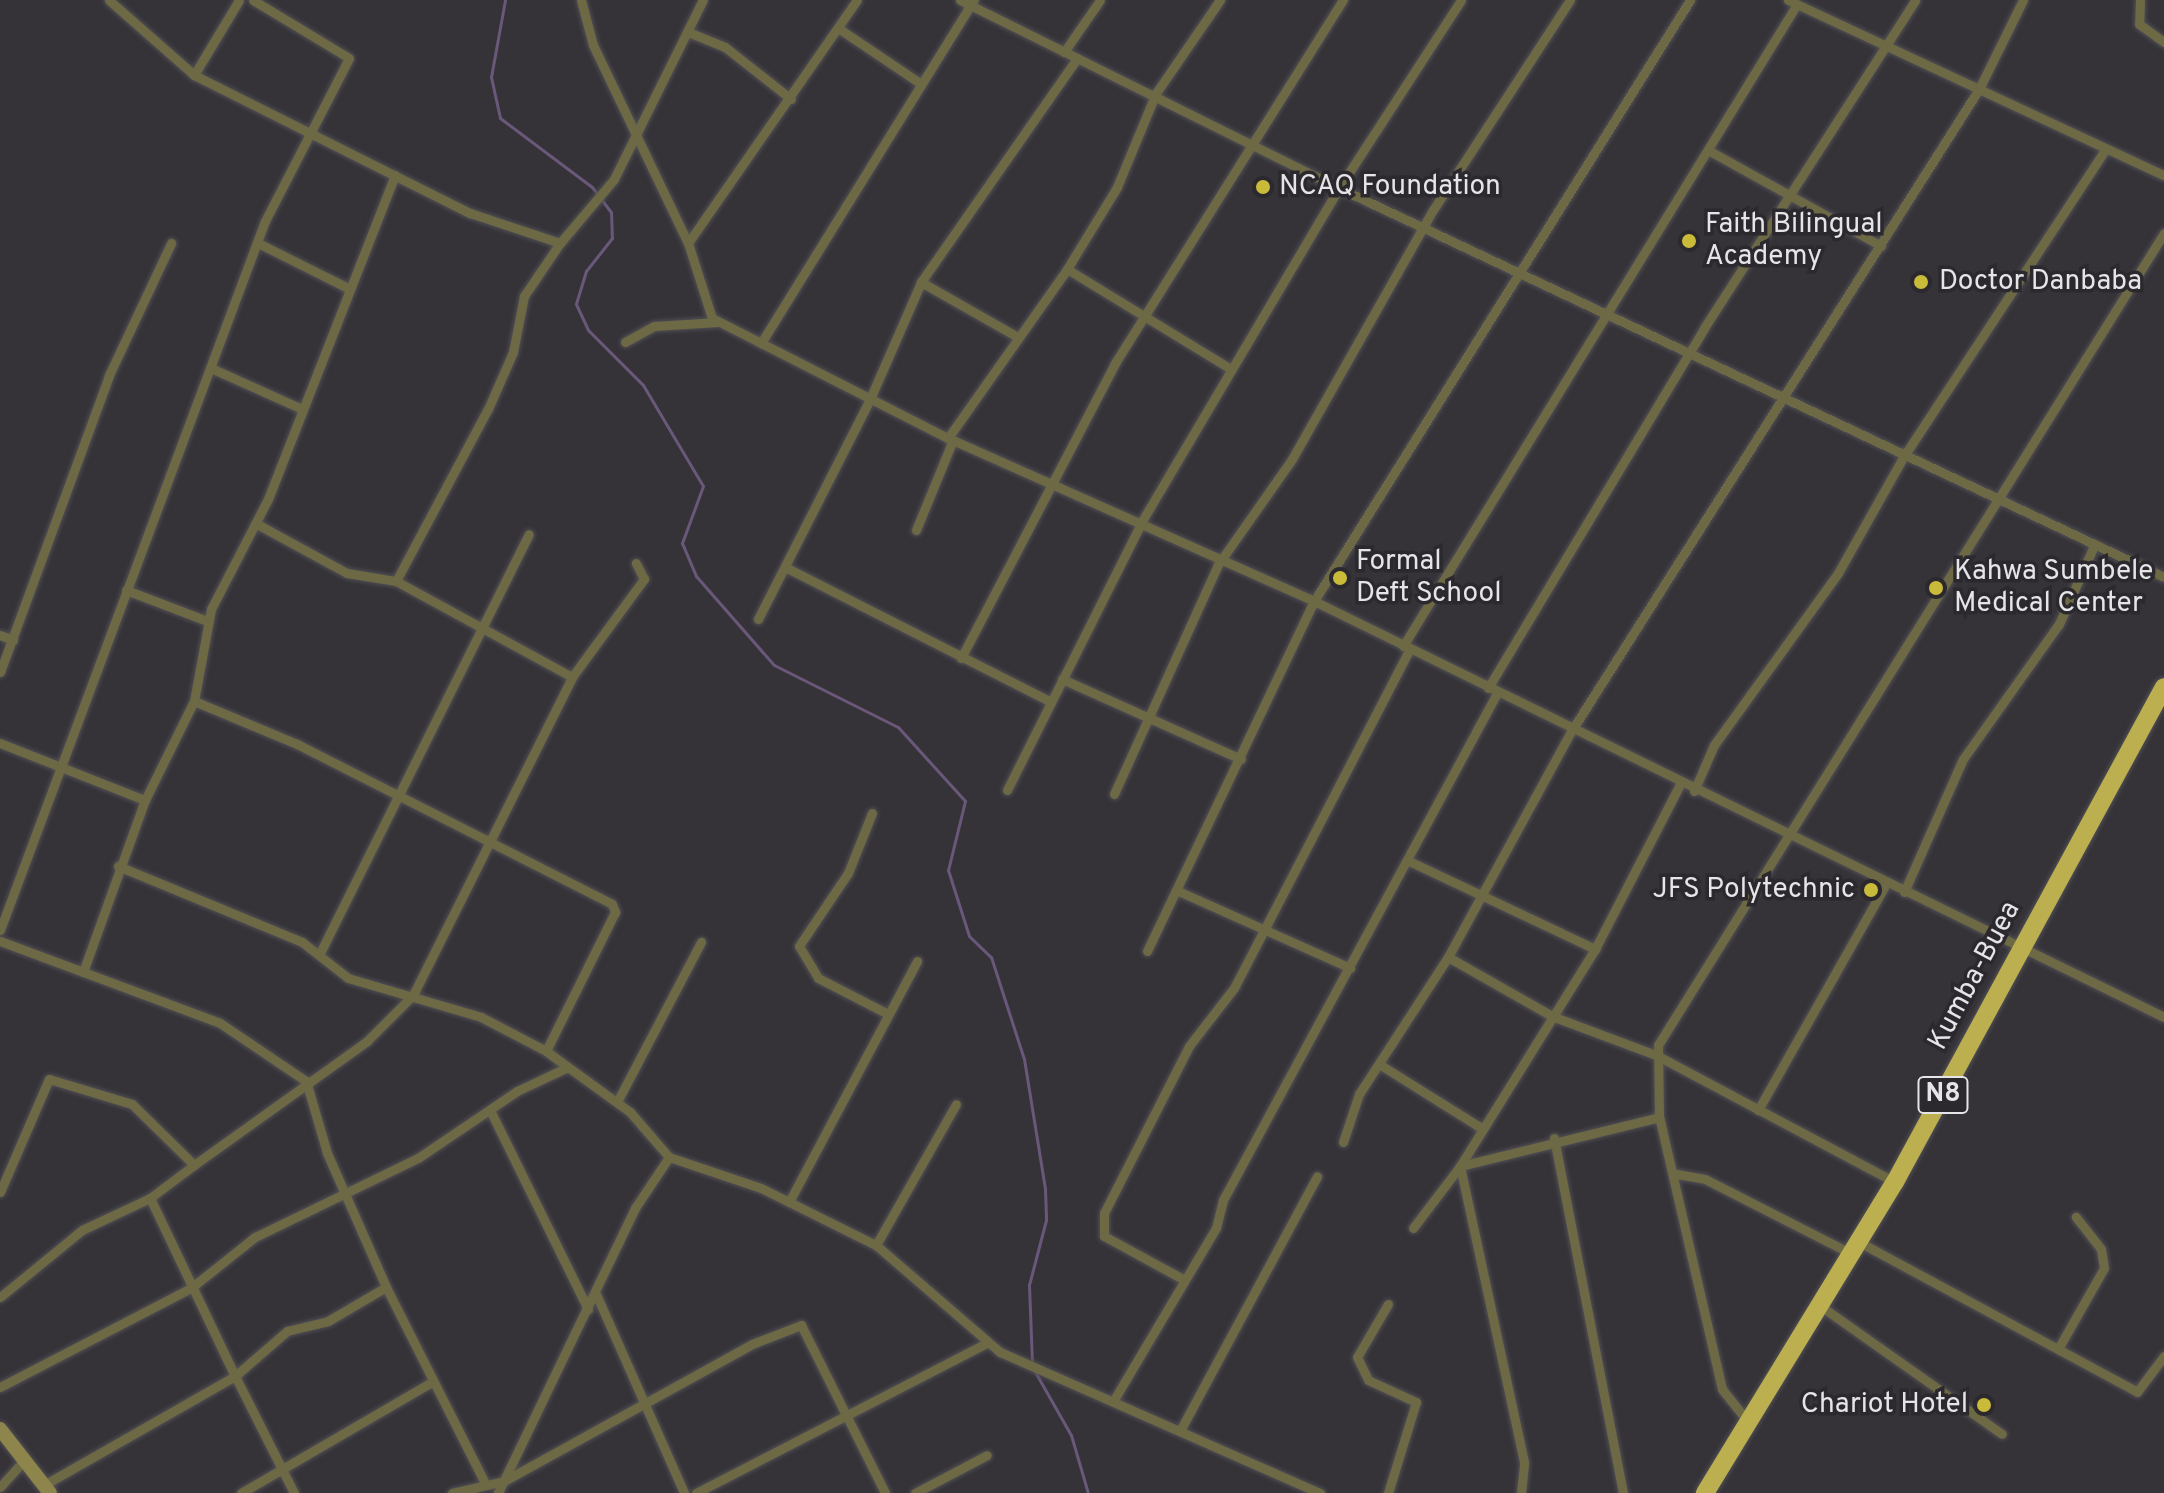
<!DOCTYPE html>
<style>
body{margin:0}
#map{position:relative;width:2164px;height:1493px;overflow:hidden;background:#353338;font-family:Overpass,sans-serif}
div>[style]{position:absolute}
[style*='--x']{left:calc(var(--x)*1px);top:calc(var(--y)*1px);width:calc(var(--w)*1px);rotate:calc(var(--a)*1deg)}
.stream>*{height:3px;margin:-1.5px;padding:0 1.5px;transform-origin:1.5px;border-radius:1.5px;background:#69587a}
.roads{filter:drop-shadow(0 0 2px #514f54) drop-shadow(0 0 2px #514f54)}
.street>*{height:9px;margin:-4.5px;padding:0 4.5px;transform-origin:4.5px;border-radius:4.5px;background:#6d6945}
.secondary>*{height:14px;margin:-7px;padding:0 7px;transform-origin:7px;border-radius:7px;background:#8d854b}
.highway>*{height:18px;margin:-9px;padding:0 9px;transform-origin:9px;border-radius:9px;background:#bbaf50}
.dots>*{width:22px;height:22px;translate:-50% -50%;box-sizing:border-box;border:4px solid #2b292e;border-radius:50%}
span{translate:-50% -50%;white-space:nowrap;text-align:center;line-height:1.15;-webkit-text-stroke:7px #2b292e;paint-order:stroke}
.shield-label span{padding:2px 6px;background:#2b292e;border:2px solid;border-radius:6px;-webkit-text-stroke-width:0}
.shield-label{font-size:26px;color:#e5e4e7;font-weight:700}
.poi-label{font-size:28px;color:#e5e4e7}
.left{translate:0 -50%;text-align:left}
.right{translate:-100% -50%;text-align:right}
.street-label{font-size:28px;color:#e5e4e7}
</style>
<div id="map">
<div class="stream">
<i style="--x:505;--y:0;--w:78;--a:100.3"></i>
<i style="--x:491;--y:77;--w:42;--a:77.6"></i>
<i style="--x:500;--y:118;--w:115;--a:36.9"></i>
<i style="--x:592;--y:187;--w:31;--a:53"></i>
<i style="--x:611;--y:212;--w:26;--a:88"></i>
<i style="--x:612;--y:238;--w:42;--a:128.2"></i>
<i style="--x:586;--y:271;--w:34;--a:107"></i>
<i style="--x:576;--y:304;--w:29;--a:65"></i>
<i style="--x:588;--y:330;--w:78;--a:45"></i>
<i style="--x:643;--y:385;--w:117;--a:59.3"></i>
<i style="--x:703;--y:486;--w:61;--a:110.2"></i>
<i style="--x:682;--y:543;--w:36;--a:67"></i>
<i style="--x:696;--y:576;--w:118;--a:48.8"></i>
<i style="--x:774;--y:665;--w:139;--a:26.6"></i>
<i style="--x:898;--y:727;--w:100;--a:47.8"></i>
<i style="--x:965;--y:801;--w:71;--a:103.8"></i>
<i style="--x:948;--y:870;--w:69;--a:72.3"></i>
<i style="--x:969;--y:936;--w:30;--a:44"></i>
<i style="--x:991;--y:957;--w:107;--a:72.1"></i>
<i style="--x:1024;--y:1059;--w:132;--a:80.8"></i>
<i style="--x:1045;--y:1189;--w:31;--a:88"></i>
<i style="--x:1046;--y:1220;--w:67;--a:104.7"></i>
<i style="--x:1029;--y:1285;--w:78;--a:87.8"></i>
<i style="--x:1034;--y:1370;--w:75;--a:60.4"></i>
<i style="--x:1071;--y:1435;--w:60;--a:73.7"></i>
</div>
<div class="roads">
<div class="street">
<i style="--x:109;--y:0;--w:113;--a:41.4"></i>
<i style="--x:194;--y:75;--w:309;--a:26.6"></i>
<i style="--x:470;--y:213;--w:95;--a:18.4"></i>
<i style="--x:560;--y:243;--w:84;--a:-49.8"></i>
<i style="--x:614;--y:179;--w:200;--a:-63.6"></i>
<i style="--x:581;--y:0;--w:47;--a:75.1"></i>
<i style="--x:593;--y:45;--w:220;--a:64.4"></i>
<i style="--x:688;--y:243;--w:79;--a:72.3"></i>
<i style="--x:712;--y:318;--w:265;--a:27"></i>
<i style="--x:948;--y:438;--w:401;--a:24"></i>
<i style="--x:1314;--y:601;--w:946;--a:26.08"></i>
<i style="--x:960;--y:0;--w:423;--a:26.4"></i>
<i style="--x:1339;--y:188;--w:912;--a:25.24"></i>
<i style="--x:1788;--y:0;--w:415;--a:25"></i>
<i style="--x:2140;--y:0;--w:24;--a:92"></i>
<i style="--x:2139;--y:24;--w:31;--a:36"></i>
<i style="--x:838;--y:28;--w:99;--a:33.9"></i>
<i style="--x:688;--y:32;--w:40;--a:22"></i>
<i style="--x:725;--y:47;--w:84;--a:38.2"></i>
<i style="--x:1064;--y:52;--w:63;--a:-55.3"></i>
<i style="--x:194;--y:75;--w:87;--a:-59"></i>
<i style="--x:1708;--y:150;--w:198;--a:29"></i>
<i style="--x:258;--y:243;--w:103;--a:26.6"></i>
<i style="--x:688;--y:243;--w:296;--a:-55.2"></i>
<i style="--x:1067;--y:269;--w:192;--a:31.4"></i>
<i style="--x:921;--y:282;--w:112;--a:29.6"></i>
<i style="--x:625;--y:342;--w:33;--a:-29"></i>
<i style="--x:654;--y:326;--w:64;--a:-3.6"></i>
<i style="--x:761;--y:343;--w:404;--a:-58.2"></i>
<i style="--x:213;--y:369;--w:98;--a:24.2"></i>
<i style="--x:948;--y:438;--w:207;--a:-54.8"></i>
<i style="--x:1067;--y:269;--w:96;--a:-58.6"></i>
<i style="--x:1117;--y:187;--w:102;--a:-67.5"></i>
<i style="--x:1156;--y:93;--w:113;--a:-55.5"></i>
<i style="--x:257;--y:524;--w:102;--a:28.6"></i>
<i style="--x:347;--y:573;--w:50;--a:9.3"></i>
<i style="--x:396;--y:581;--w:200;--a:28.6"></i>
<i style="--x:916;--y:530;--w:97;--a:-67.7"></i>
<i style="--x:785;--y:567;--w:298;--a:26.9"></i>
<i style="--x:396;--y:581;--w:195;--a:-61.9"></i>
<i style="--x:488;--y:409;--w:62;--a:-66.3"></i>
<i style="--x:513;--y:352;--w:57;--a:-78.9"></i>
<i style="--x:524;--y:296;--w:64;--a:-55.8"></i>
<i style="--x:126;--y:590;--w:87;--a:20.9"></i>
<i style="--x:758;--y:619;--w:247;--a:-63"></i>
<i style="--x:870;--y:399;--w:128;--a:-66.4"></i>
<i style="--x:921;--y:282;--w:273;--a:-55.1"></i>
<i style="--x:0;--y:635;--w:14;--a:21"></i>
<i style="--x:1403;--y:646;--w:753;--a:-58.46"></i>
<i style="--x:961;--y:658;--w:333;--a:-62.4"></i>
<i style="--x:1115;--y:363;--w:429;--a:-57.9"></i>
<i style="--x:0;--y:672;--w:316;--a:-69.8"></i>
<i style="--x:109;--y:375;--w:146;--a:-64.8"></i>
<i style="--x:1062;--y:679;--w:196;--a:24.1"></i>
<i style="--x:1488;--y:688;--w:420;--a:-59"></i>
<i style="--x:1704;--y:328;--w:390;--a:-57.2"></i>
<i style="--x:194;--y:701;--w:112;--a:22.7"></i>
<i style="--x:297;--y:744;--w:353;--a:26.9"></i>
<i style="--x:612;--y:904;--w:9;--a:69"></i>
<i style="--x:615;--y:912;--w:155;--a:116.4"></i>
<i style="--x:0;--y:743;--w:156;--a:21.5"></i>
<i style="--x:1007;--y:790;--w:301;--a:-63.3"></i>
<i style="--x:1142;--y:521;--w:387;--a:-59.4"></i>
<i style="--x:1339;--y:188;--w:224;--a:-57"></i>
<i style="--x:1694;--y:791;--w:50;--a:-66.5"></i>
<i style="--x:1714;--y:745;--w:212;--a:-54.2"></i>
<i style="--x:1838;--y:573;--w:134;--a:-60.6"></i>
<i style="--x:1904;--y:456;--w:367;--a:-56.7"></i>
<i style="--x:1114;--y:794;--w:254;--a:-65.6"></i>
<i style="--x:1219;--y:563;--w:127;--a:-54.9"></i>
<i style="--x:1292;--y:459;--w:286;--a:-60.5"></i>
<i style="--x:1433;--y:210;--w:251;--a:-56.9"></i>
<i style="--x:872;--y:813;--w:65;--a:111.8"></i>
<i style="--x:848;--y:873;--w:88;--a:123.9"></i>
<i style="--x:799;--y:946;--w:37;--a:59"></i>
<i style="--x:818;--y:978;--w:76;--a:27.2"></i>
<i style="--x:1411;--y:862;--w:204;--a:25.3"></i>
<i style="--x:118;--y:866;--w:199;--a:22.4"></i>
<i style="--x:302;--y:942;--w:58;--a:38"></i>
<i style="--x:348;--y:978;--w:139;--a:16.3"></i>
<i style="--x:481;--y:1017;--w:73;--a:27.6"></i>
<i style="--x:546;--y:1051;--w:104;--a:36"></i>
<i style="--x:630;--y:1112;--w:60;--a:49.1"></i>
<i style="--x:669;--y:1157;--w:61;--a:123.7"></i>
<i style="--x:635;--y:1208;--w:316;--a:115.7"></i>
<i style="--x:1176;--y:890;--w:191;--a:24.1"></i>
<i style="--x:1904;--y:892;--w:145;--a:-66.1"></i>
<i style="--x:1963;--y:759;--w:166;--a:-54.6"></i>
<i style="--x:2059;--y:624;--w:83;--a:-65.9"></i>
<i style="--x:0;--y:930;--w:757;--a:-69.51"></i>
<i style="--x:265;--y:221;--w:183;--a:-62.7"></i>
<i style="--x:349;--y:58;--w:112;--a:-148.9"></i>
<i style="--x:0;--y:941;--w:235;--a:20.4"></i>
<i style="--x:220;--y:1023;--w:104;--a:34"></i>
<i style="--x:306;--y:1081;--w:75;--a:73.7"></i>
<i style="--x:327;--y:1153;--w:146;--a:66.2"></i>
<i style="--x:386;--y:1287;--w:217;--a:63.2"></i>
<i style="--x:1147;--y:951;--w:388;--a:-64.5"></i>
<i style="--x:1314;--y:601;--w:709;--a:-57.97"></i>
<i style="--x:319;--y:955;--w:470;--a:-63.5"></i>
<i style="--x:1448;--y:957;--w:120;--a:29.6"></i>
<i style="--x:1552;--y:1016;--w:111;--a:20.6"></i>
<i style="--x:1656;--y:1055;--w:271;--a:28"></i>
<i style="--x:83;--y:972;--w:183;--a:-70.2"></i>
<i style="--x:145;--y:800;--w:110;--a:-63.7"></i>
<i style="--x:194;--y:701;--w:94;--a:-79.5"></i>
<i style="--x:211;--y:609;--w:124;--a:-62.6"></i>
<i style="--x:268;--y:499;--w:348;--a:-68.6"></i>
<i style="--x:1379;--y:1064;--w:119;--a:32"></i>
<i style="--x:617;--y:1102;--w:181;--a:-62.3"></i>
<i style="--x:490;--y:1110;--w:222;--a:63.8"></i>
<i style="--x:1758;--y:1110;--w:260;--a:-60.5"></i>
<i style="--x:1554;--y:1138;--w:362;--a:79"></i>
<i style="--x:1343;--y:1142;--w:51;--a:-71.6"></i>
<i style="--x:1359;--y:1094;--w:163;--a:-57"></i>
<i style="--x:1448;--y:957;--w:259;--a:-61.4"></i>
<i style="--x:1572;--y:730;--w:759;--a:-57.59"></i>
<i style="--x:1979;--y:89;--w:99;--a:-63.7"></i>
<i style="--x:669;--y:1157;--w:97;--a:18.6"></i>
<i style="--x:761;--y:1188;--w:128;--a:26.4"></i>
<i style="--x:876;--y:1245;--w:164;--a:40.8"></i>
<i style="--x:1000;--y:1352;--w:350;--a:23.8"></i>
<i style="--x:194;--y:1165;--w:213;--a:-35.6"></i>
<i style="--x:367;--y:1041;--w:65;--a:-45"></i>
<i style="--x:413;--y:995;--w:356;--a:-63.4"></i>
<i style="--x:572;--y:677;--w:122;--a:-53.7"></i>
<i style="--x:644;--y:579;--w:18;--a:-117"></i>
<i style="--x:1677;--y:1174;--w:28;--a:10"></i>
<i style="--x:1705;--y:1179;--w:165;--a:27"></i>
<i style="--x:0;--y:1192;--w:123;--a:-66.6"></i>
<i style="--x:49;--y:1079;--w:87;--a:16.8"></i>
<i style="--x:132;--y:1104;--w:87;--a:44.5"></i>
<i style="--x:194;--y:1165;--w:55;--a:143.1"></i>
<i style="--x:150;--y:1198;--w:75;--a:154.8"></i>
<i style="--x:82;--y:1230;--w:106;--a:140.7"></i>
<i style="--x:150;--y:1198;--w:197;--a:64.5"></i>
<i style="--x:235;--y:1376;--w:69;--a:-40.9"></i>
<i style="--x:287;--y:1331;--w:42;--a:-13.7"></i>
<i style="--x:328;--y:1321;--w:67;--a:-30.4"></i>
<i style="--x:789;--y:1202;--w:273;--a:-62"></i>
<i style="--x:1413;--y:1228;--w:78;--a:-52.8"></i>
<i style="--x:1460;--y:1166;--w:205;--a:-13.8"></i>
<i style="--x:1859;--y:1242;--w:316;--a:28.3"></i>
<i style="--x:2137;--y:1392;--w:45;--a:-53.1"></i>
<i style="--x:876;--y:1245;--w:162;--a:-60.4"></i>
<i style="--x:1181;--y:1278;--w:88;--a:-151.4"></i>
<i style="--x:1104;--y:1236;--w:23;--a:-90"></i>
<i style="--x:1104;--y:1213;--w:187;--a:-63"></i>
<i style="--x:1189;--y:1046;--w:73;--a:-52.2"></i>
<i style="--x:1234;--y:988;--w:382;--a:-62.6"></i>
<i style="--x:596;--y:1294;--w:218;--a:66.1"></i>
<i style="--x:1388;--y:1304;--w:61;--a:120.3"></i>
<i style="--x:1357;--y:1357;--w:25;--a:64"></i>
<i style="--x:1368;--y:1380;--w:53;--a:24.6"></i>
<i style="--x:1416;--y:1402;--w:95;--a:107.1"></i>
<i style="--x:1822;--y:1307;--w:220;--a:35.2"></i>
<i style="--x:2058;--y:1349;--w:93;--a:-60.4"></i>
<i style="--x:2104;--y:1268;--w:19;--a:-99"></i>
<i style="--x:2101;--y:1249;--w:41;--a:-128"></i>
<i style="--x:0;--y:1387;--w:215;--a:-27.4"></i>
<i style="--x:191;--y:1288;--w:82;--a:-38.6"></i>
<i style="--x:255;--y:1237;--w:181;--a:-25.9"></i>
<i style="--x:418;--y:1158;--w:120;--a:-34.1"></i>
<i style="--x:517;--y:1091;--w:56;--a:-25.2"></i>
<i style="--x:1115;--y:1398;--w:198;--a:-59.3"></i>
<i style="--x:1216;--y:1228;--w:29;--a:-76"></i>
<i style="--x:1223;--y:1200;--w:576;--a:-61.61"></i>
<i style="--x:1749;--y:1423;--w:43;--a:-128.5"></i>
<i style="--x:1722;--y:1389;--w:279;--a:-103"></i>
<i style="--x:1659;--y:1117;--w:72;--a:-90.8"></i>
<i style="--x:1658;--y:1045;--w:957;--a:-58.07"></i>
<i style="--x:1181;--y:1429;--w:287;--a:-61.7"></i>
<i style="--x:44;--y:1485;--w:220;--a:-29.7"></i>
<i style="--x:235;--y:1376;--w:131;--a:63.2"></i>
<i style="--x:0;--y:1487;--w:36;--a:-48"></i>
<i style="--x:241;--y:1493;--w:219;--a:-30.2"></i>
<i style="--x:452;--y:1493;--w:53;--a:-13"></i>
<i style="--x:504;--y:1481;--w:283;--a:-28.9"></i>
<i style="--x:752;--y:1344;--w:53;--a:-21.2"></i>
<i style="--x:801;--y:1325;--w:188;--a:63.4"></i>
<i style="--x:696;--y:1493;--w:326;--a:-27.3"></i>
<i style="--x:915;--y:1493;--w:81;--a:-27.8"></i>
<i style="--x:1521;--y:1493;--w:31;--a:-84"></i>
<i style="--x:1524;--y:1462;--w:303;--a:-102.2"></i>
<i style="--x:1460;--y:1166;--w:256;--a:-58.1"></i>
<i style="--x:1595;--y:949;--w:183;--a:-62.7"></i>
</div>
<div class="secondary">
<i style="--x:0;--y:1429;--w:81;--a:52"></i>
</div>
<div class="highway">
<i style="--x:1705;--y:1493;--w:364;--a:-58.6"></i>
<i style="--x:1895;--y:1182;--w:563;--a:-61.48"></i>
</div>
</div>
<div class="dots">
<i style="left:1263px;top:187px;background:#caba3a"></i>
<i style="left:1689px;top:241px;background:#caba3a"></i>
<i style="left:1921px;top:282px;background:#caba3a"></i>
<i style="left:1340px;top:578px;background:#caba3a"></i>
<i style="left:1936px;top:588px;background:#caba3a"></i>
<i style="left:1871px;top:890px;background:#caba3a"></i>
<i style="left:1984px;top:1405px;background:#caba3a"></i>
</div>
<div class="shield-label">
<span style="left:1943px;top:1095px">N8</span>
</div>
<div class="poi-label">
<span class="left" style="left:1279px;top:187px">NCAQ Foundation</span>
<span class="left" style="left:1705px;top:241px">Faith Bilingual<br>Academy</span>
<span class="left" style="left:1939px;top:282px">Doctor Danbaba</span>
<span class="left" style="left:1356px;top:578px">Formal<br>Deft School</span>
<span class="left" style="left:1954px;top:588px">Kahwa Sumbele<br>Medical Center</span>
<span class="right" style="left:1855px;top:890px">JFS Polytechnic</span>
<span class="right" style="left:1968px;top:1405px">Chariot Hotel</span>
</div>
<div class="street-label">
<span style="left:1975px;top:976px;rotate:-62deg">Kumba-Buea</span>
</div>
</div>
